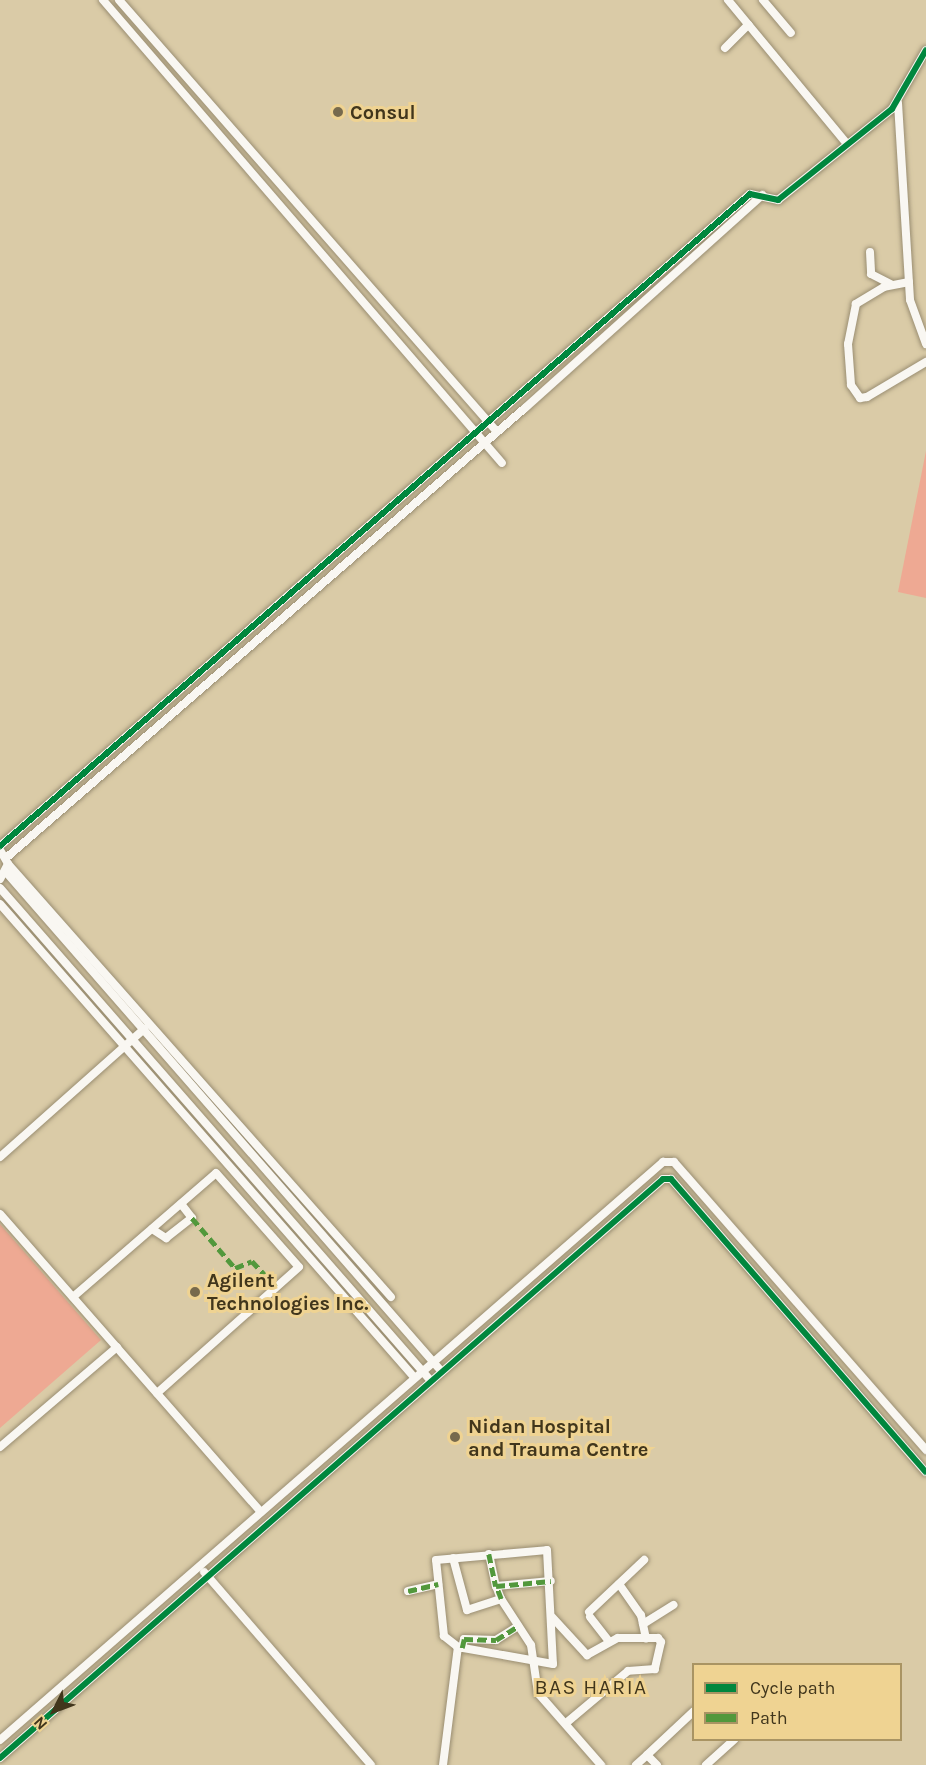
<!DOCTYPE html>
<style>
body{margin:0}
#map{position:relative;width:926px;height:1765px;overflow:hidden;background:#dacba7;font-family:Karla,sans-serif}
div>[style]{position:absolute}
[style*='--x']{left:calc(var(--x)*1px);top:calc(var(--y)*1px);width:calc(var(--w)*1px);rotate:calc(var(--a)*1deg)}
.green>*{inset:0;background:#eea993}
.roads{filter:drop-shadow(0 0 2px #9a8e72) drop-shadow(0 0 2px #9a8e72)}
.minor>*{height:8px;margin:-4px;padding:0 4px;transform-origin:4px;border-radius:4px;background:#f9f7f2}
.quiet>*{height:4.5px;margin-top:-2.25px;transform-origin:0;background:repeating-linear-gradient(90deg,#52983c 0 9px,transparent 0 13.5px)}
.cycleway>*{height:6px;margin:-3px;padding:0 3px;transform-origin:3px;border-radius:3px;background:#00873e}
.dots>*{width:16px;height:16px;translate:-50% -50%;box-sizing:border-box;border:3px solid #efd392;border-radius:50%}
span{translate:-50% -50%;white-space:nowrap;text-align:center;line-height:1.15;-webkit-text-stroke:6px #efd392;paint-order:stroke}
.poi-label{font-size:20px;color:#41361c;font-weight:700}
.left{translate:0 -50%;text-align:left}
.neighbourhood-label{font-size:21px;color:#41361c;letter-spacing:1.5px}
.legend{position:absolute;left:692px;top:1663px;width:210px;height:78px;box-sizing:border-box;background:#efd392;border:2px solid #a99463;margin:0;padding:8px 10px;list-style:none;font-size:18px;color:#41361c}
.legend li{display:flex;align-items:center;gap:12px;height:30px}
.legend b{width:30px;border:2px solid #a99463}
.north{position:absolute;left:24px;top:1681px;width:60px;height:60px;-webkit-text-stroke:4px #efd392;paint-order:stroke;rotate:228deg;font-size:16px;font-weight:700;line-height:24px;text-align:center;color:#41361c}
.north::after{content:'';display:block;margin:auto;width:21px;height:27px;background:#41361c;clip-path:polygon(50% 0,100% 100%,50% 72%,0 100%)}
</style>
<div id="map">
<div class="green">
<i style="clip-path:polygon(926px 451px,926px 598px,898px 592px)"></i>
<i style="clip-path:polygon(0 1224px,101px 1340px,0 1428px)"></i>
</div>
<div class="roads">
<div class="minor">
<i style="--x:103;--y:0;--w:611;--a:49.25"></i>
<i style="--x:119;--y:0;--w:574;--a:48.81"></i>
<i style="--x:728;--y:0;--w:187;--a:50.4"></i>
<i style="--x:763;--y:0;--w:43;--a:49.7"></i>
<i style="--x:725;--y:48;--w:33;--a:-45"></i>
<i style="--x:898;--y:103;--w:197;--a:86.5"></i>
<i style="--x:910;--y:300;--w:47;--a:70"></i>
<i style="--x:870;--y:252;--w:22;--a:87"></i>
<i style="--x:871;--y:274;--w:22;--a:27"></i>
<i style="--x:909;--y:282;--w:25;--a:169"></i>
<i style="--x:884;--y:287;--w:33;--a:149"></i>
<i style="--x:856;--y:304;--w:41;--a:101.3"></i>
<i style="--x:848;--y:344;--w:41;--a:85.8"></i>
<i style="--x:851;--y:385;--w:16;--a:55"></i>
<i style="--x:860;--y:398;--w:7;--a:-8"></i>
<i style="--x:867;--y:397;--w:69;--a:-30.7"></i>
<i style="--x:0;--y:846;--w:994;--a:-41"></i>
<i style="--x:750;--y:194;--w:29;--a:12"></i>
<i style="--x:778;--y:200;--w:146;--a:-38.6"></i>
<i style="--x:892;--y:109;--w:68;--a:-60"></i>
<i style="--x:0;--y:850;--w:16;--a:60"></i>
<i style="--x:8;--y:864;--w:17;--a:118"></i>
<i style="--x:6;--y:858;--w:687;--a:-40.93"></i>
<i style="--x:525;--y:408;--w:319;--a:-41.9"></i>
<i style="--x:8;--y:864;--w:578;--a:48.51"></i>
<i style="--x:6;--y:872;--w:663;--a:48.91"></i>
<i style="--x:0;--y:888;--w:655;--a:48.84"></i>
<i style="--x:0;--y:904;--w:629;--a:48.81"></i>
<i style="--x:0;--y:1157;--w:193;--a:-41.6"></i>
<i style="--x:0;--y:1214;--w:396;--a:48.8"></i>
<i style="--x:152;--y:1229;--w:17;--a:33"></i>
<i style="--x:166;--y:1238;--w:33;--a:-38"></i>
<i style="--x:192;--y:1218;--w:18;--a:-128"></i>
<i style="--x:73;--y:1297;--w:189;--a:-40.9"></i>
<i style="--x:216;--y:1173;--w:125;--a:48.6"></i>
<i style="--x:299;--y:1267;--w:190;--a:138.4"></i>
<i style="--x:0;--y:1447;--w:154;--a:-40.5"></i>
<i style="--x:489;--y:1554;--w:33;--a:78"></i>
<i style="--x:453;--y:1558;--w:54;--a:74.9"></i>
<i style="--x:467;--y:1610;--w:36;--a:-18"></i>
<i style="--x:501;--y:1599;--w:55;--a:56.9"></i>
<i style="--x:531;--y:1645;--w:49;--a:81.7"></i>
<i style="--x:538;--y:1693;--w:96;--a:48.8"></i>
<i style="--x:204;--y:1572;--w:255;--a:49.1"></i>
<i style="--x:619;--y:1584;--w:38;--a:55"></i>
<i style="--x:641;--y:1615;--w:24;--a:78"></i>
<i style="--x:408;--y:1591;--w:31;--a:-13"></i>
<i style="--x:501;--y:1599;--w:14;--a:-111"></i>
<i style="--x:496;--y:1586;--w:55;--a:-5.2"></i>
<i style="--x:589;--y:1612;--w:76;--a:-43.4"></i>
<i style="--x:552;--y:1617;--w:52;--a:47.4"></i>
<i style="--x:587;--y:1655;--w:35;--a:-29"></i>
<i style="--x:618;--y:1638;--w:40;--a:0"></i>
<i style="--x:658;--y:1638;--w:5;--a:53"></i>
<i style="--x:661;--y:1642;--w:28;--a:103"></i>
<i style="--x:655;--y:1669;--w:27;--a:176"></i>
<i style="--x:628;--y:1671;--w:81;--a:140"></i>
<i style="--x:590;--y:1617;--w:31;--a:52"></i>
<i style="--x:643;--y:1624;--w:36;--a:-32"></i>
<i style="--x:462;--y:1648;--w:9;--a:-77"></i>
<i style="--x:464;--y:1639;--w:32;--a:2"></i>
<i style="--x:496;--y:1640;--w:26;--a:-32"></i>
<i style="--x:0;--y:1740;--w:880;--a:-41.08"></i>
<i style="--x:663;--y:1162;--w:11;--a:0"></i>
<i style="--x:674;--y:1162;--w:383;--a:48.8"></i>
<i style="--x:0;--y:1758;--w:880;--a:-41.13"></i>
<i style="--x:663;--y:1179;--w:8;--a:0"></i>
<i style="--x:671;--y:1179;--w:388;--a:49"></i>
<i style="--x:443;--y:1765;--w:119;--a:-82.8"></i>
<i style="--x:458;--y:1647;--w:18;--a:-142"></i>
<i style="--x:444;--y:1636;--w:76;--a:-96"></i>
<i style="--x:436;--y:1560;--w:111;--a:-5.1"></i>
<i style="--x:547;--y:1550;--w:114;--a:87"></i>
<i style="--x:553;--y:1664;--w:97;--a:-169.9"></i>
<i style="--x:636;--y:1765;--w:15;--a:-42"></i>
<i style="--x:657;--y:1765;--w:14;--a:-135"></i>
<i style="--x:647;--y:1755;--w:64;--a:-43.1"></i>
<i style="--x:706;--y:1765;--w:38;--a:-42"></i>
</div>
</div>
<div class="quiet">
<i style="--x:192;--y:1218;--w:66;--a:49.3"></i>
<i style="--x:235;--y:1268;--w:18;--a:-22"></i>
<i style="--x:252;--y:1261;--w:35;--a:47"></i>
<i style="--x:489;--y:1554;--w:33;--a:78"></i>
<i style="--x:408;--y:1591;--w:31;--a:-13"></i>
<i style="--x:501;--y:1599;--w:14;--a:-111"></i>
<i style="--x:496;--y:1586;--w:55;--a:-5.2"></i>
<i style="--x:462;--y:1648;--w:9;--a:-77"></i>
<i style="--x:464;--y:1639;--w:32;--a:2"></i>
<i style="--x:496;--y:1640;--w:26;--a:-32"></i>
</div>
<div class="cycleway">
<i style="--x:0;--y:846;--w:994;--a:-41"></i>
<i style="--x:750;--y:194;--w:29;--a:12"></i>
<i style="--x:778;--y:200;--w:146;--a:-38.6"></i>
<i style="--x:892;--y:109;--w:68;--a:-60"></i>
<i style="--x:0;--y:1758;--w:880;--a:-41.13"></i>
<i style="--x:663;--y:1179;--w:8;--a:0"></i>
<i style="--x:671;--y:1179;--w:388;--a:49"></i>
</div>
<div class="dots">
<i style="left:338px;top:112px;background:#776a4d"></i>
<i style="left:195px;top:1292px;background:#776a4d"></i>
<i style="left:455px;top:1437px;background:#776a4d"></i>
</div>
<div class="poi-label">
<span class="left" style="left:350px;top:112px">Consul</span>
<span class="left" style="left:207px;top:1292px">Agilent<br>Technologies Inc.</span>
<span class="left" style="left:468px;top:1438px">Nidan Hospital<br>and Trauma Centre</span>
</div>
<div class="neighbourhood-label">
<span style="left:591px;top:1687px">BAS HARIA</span>
</div>
<ul class="legend">
<li><b style="height:8px;background:#00873e"></b>Cycle path</li>
<li><b style="height:8px;background:#52983c"></b>Path</li>
</ul>
<div class="north">N</div>
</div>
